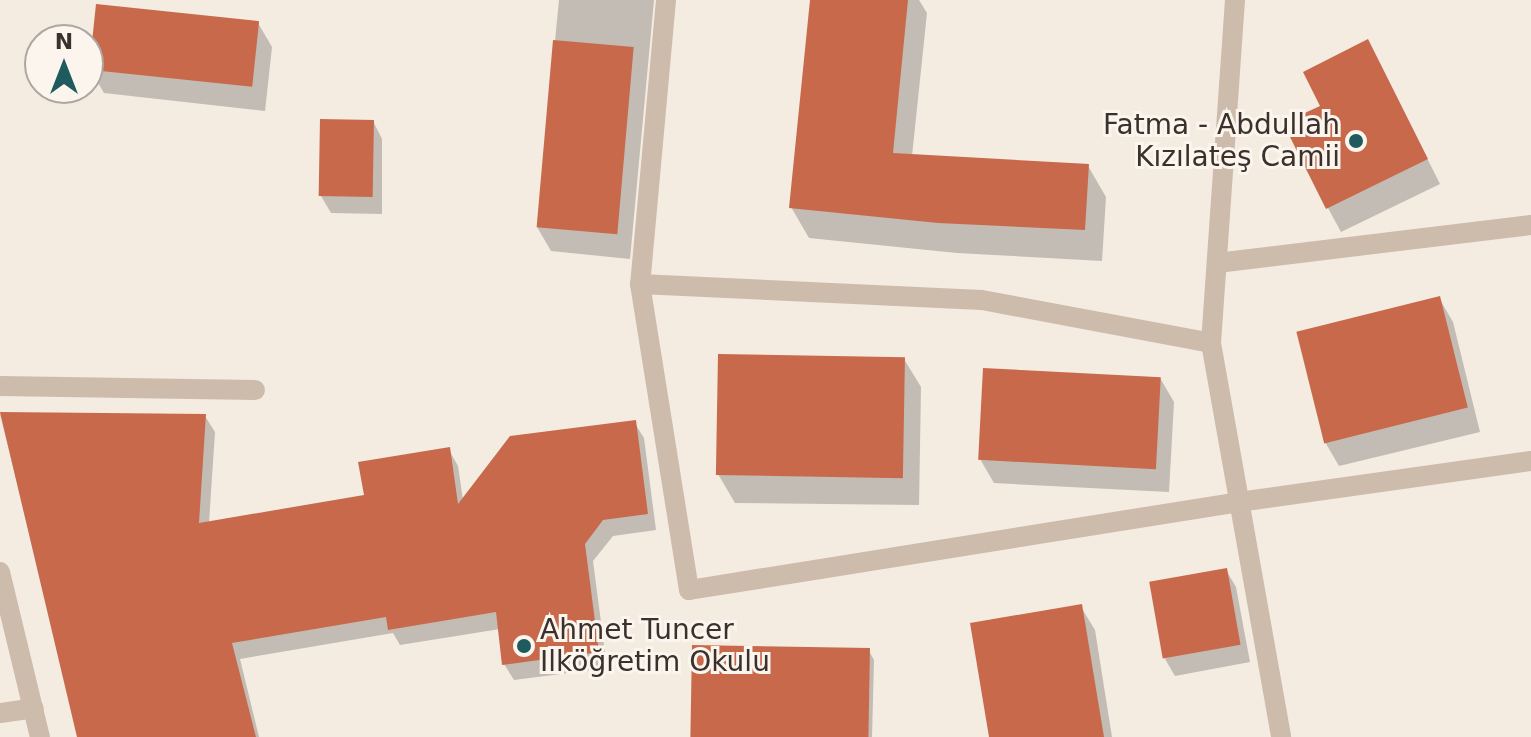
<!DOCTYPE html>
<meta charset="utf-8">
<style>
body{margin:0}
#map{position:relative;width:1531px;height:737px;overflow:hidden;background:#f4ebe1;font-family:"DejaVu Sans",sans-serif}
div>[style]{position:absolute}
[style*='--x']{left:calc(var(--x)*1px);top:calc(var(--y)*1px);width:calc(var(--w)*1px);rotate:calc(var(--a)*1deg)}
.shadow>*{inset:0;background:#0003}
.building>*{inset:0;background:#c8694b;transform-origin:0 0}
.street>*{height:20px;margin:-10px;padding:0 10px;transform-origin:10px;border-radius:10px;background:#cdbbac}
.dots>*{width:22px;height:22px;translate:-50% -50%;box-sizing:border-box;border:4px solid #fbf5ee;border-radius:50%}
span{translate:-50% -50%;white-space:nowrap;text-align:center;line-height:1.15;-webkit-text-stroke:6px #fbf5ee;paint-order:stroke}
.poi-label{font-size:28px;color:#3b302b}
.right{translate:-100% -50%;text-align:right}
.left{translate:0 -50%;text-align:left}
.north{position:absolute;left:24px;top:24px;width:80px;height:80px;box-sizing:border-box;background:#fbf5ee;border:2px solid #aea6a0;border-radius:50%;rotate:0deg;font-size:22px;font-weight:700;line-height:32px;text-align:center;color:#3b302b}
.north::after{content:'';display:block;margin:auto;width:28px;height:36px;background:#1f5a5e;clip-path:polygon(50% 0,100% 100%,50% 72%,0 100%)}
</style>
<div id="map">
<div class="shadow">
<i style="clip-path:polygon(559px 0,654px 0,630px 259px,551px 251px,537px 227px)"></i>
<i style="clip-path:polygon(812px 0,919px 0,927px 13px,912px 156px,1088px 166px,1106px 197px,1102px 261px,957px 253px,809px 238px,791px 207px)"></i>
<i style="clip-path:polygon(258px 23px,272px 47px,265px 111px,104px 93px,90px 69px)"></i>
<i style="clip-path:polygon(1381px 66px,1440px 184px,1341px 232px,1328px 208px,1323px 107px)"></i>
<i style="clip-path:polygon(373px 121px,382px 139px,382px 214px,331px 213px,321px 196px)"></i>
<i style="clip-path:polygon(1439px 298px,1453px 322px,1480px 432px,1339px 466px,1325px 442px)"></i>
<i style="clip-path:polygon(904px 359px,921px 387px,919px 505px,735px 503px,718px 474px)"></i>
<i style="clip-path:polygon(1160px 378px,1174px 402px,1169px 492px,994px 483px,980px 459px)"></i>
<i style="clip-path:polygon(0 414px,205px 416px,215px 432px,209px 523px,366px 496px,449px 450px,458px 466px,463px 500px,634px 422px,644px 438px,656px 530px,613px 536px,593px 561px,607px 668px,514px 680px,504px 664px,500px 629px,400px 645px,393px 633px,240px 659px,259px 737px,79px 737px)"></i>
<i style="clip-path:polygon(1226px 570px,1236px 587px,1250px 662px,1175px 676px,1165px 659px)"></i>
<i style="clip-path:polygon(1081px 607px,1095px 630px,1112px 737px,991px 737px)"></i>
<i style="clip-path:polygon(869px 651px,874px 660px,872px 737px,705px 737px)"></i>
</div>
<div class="building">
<i style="clip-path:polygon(810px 0,908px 0,893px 153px,1089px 164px,1085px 230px,938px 223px,789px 208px)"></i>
<i style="left:96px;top:4px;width:164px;height:66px;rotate:6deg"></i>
<i style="clip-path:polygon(1368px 39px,1428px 159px,1326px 209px,1283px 123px,1320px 106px,1303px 72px)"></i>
<i style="left:553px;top:40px;width:81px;height:188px;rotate:5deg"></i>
<i style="left:320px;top:119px;width:54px;height:77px;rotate:1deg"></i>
<i style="left:1440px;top:296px;width:115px;height:148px;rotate:76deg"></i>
<i style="left:718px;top:354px;width:187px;height:121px;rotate:1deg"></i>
<i style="left:983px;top:368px;width:178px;height:92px;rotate:3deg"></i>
<i style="clip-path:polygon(0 412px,206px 414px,199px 523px,364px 495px,358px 462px,450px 447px,458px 504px,510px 436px,636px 420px,648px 514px,603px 520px,585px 544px,599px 652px,502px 665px,496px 612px,388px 630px,386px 617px,232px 643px,256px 737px,77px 737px)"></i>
<i style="left:1227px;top:568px;width:78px;height:79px;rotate:80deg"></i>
<i style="clip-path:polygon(1082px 604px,1104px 737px,989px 737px,970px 623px)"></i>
<i style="left:692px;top:645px;width:178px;height:93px;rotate:1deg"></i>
</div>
<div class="street">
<i style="--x:666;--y:0;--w:285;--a:95.2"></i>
<i style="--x:640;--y:284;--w:310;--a:80.9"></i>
<i style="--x:689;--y:590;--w:557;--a:-9.09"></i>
<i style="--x:1239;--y:502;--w:295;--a:-8"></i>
<i style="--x:1235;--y:0;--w:344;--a:94"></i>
<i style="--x:1211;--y:343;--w:400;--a:79.9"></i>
<i style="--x:1217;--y:263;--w:316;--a:-6.9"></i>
<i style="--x:640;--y:284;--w:342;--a:2.7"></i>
<i style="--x:982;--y:300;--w:233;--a:10.6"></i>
<i style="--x:0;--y:386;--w:255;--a:0.9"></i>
<i style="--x:0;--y:572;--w:170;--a:76.4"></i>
<i style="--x:0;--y:713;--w:34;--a:-8"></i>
</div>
<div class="dots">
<i style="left:1356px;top:141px;background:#1f5a5e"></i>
<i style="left:524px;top:646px;background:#1f5a5e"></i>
</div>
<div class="poi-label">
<span class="right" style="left:1340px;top:141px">Fatma - Abdullah<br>Kızılateş Camii</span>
<span class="left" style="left:540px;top:646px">Ahmet Tuncer<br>Ilköğretim Okulu</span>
</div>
<div class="north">N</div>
</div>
